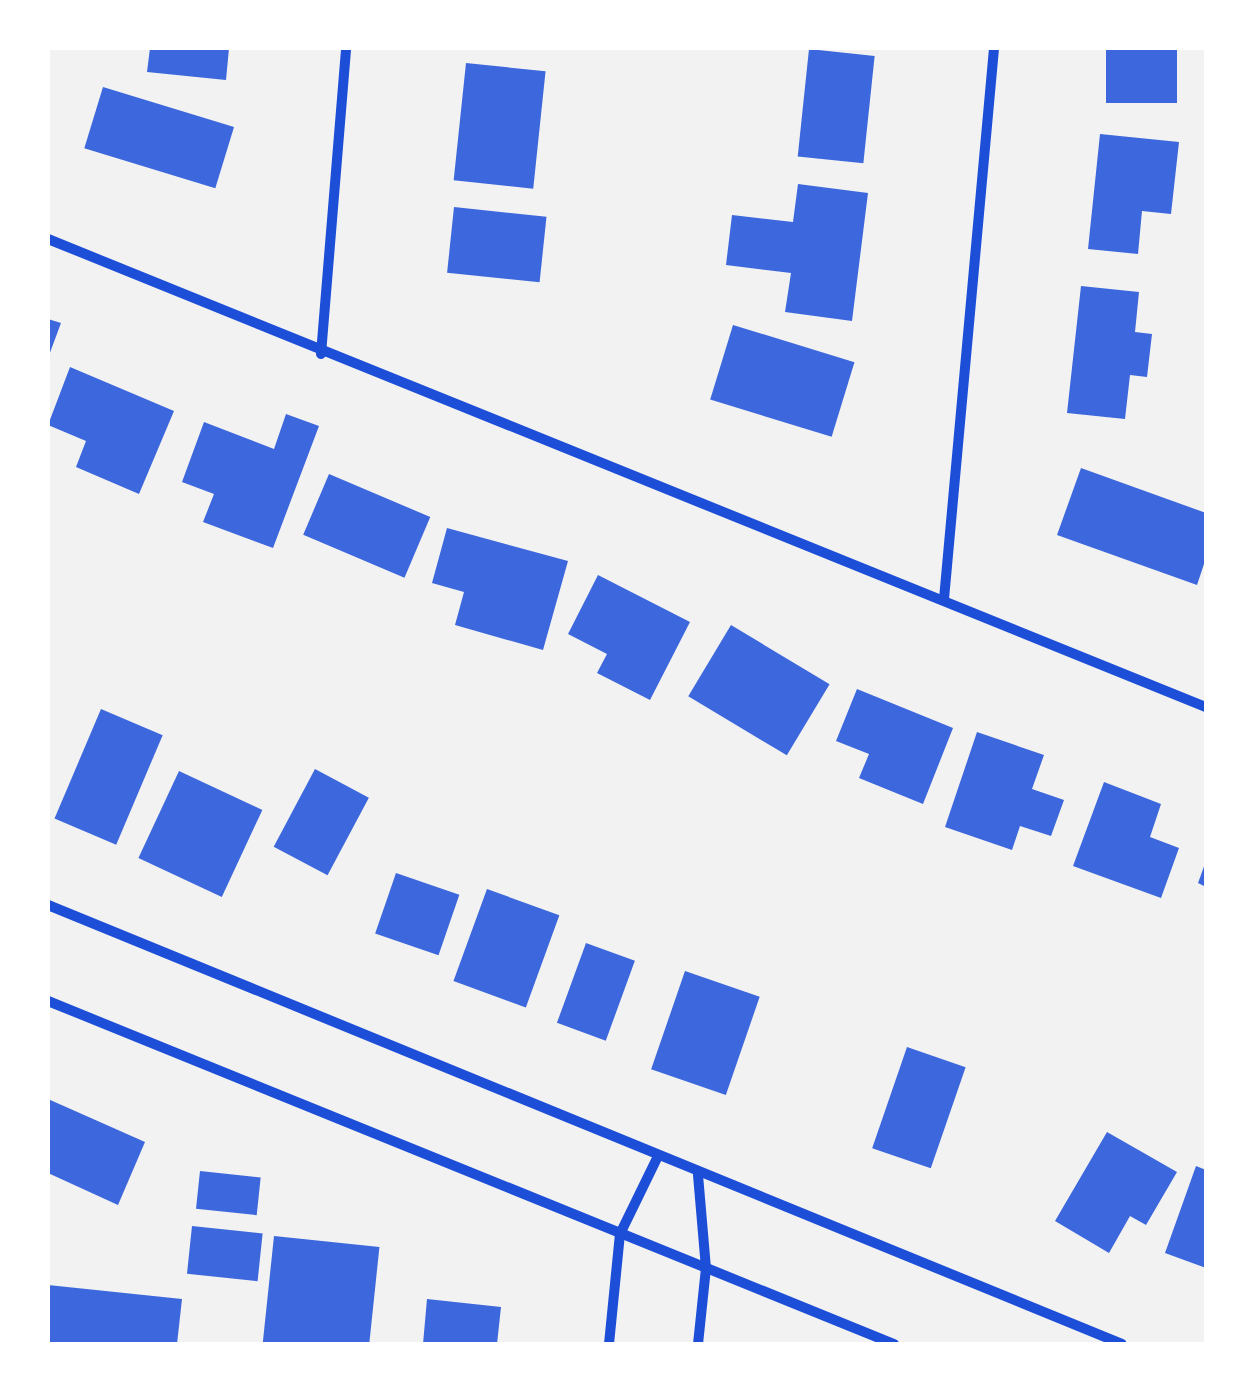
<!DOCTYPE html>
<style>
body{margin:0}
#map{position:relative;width:1254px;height:1392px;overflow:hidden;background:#f2f2f2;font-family:"DejaVu Sans",sans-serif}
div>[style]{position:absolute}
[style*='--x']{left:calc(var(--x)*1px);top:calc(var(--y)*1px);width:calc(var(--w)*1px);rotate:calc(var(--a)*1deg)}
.building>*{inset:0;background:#3d67dc;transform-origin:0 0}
.minor>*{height:10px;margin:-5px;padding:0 5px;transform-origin:5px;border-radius:5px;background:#1d4ed8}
span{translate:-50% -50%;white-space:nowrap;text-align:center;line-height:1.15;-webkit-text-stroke:10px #fff;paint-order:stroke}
.frame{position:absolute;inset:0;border:50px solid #fff;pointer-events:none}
</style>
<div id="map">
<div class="building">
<i style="clip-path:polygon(150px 48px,229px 48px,226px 80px,147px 72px)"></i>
<i style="left:1106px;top:48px;width:71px;height:55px"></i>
<i style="left:809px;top:49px;width:66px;height:108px;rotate:6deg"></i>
<i style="left:466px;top:63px;width:80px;height:118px;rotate:6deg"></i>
<i style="left:103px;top:87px;width:137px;height:64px;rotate:17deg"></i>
<i style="clip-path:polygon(1100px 134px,1179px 142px,1171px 214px,1142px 211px,1138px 254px,1088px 249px)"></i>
<i style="clip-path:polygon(798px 184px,868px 193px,852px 321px,785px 312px,791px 273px,726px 265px,732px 215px,793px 222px)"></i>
<i style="left:454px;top:207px;width:93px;height:66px;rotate:6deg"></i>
<i style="clip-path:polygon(1081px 286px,1139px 292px,1135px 332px,1152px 334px,1147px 377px,1130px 375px,1125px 419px,1067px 413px)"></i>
<i style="clip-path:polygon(48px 319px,61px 323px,48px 358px)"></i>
<i style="left:733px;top:325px;width:127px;height:78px;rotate:17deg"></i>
<i style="clip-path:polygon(70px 367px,174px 411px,139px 494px,76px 467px,86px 441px,48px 425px)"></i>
<i style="clip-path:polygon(286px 414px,319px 426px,273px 548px,203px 522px,214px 494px,182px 482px,204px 422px,274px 449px)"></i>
<i style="clip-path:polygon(1081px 468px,1206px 513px,1206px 558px,1197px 585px,1057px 535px)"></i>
<i style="left:329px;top:474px;width:110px;height:66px;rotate:23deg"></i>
<i style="clip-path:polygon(447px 528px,568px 561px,543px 650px,455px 625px,464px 592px,432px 583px)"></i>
<i style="clip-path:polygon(598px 575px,690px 622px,650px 700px,597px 673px,607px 654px,568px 634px)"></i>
<i style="left:731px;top:625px;width:115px;height:83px;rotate:31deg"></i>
<i style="clip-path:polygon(857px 689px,953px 728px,923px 804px,859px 778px,869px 754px,836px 741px)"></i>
<i style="left:101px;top:709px;width:67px;height:119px;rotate:23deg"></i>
<i style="clip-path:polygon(977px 732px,1044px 755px,1032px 789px,1064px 800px,1051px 836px,1020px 826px,1012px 850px,945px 827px)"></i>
<i style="left:315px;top:769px;width:61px;height:88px;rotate:28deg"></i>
<i style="left:179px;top:771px;width:92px;height:96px;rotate:25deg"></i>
<i style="clip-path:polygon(1104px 782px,1161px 804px,1150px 837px,1179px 848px,1161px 898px,1073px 866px)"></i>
<i style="clip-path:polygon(1206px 861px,1206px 887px,1198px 883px)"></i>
<i style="left:396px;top:873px;width:67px;height:64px;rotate:19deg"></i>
<i style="left:487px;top:889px;width:77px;height:98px;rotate:20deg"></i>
<i style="left:586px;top:943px;width:52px;height:85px;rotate:20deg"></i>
<i style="left:685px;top:971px;width:79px;height:104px;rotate:19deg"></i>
<i style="left:907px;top:1047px;width:62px;height:107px;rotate:19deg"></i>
<i style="clip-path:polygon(48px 1099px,145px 1142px,118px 1205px,48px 1173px)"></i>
<i style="clip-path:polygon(1107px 1132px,1177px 1172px,1146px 1225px,1130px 1216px,1109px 1253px,1055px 1221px)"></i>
<i style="clip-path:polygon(1196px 1166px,1206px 1170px,1206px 1268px,1165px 1253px)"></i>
<i style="left:200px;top:1171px;width:61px;height:38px;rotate:6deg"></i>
<i style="left:192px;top:1226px;width:71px;height:48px;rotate:6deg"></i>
<i style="left:274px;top:1236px;width:106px;height:109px;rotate:6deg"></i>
<i style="clip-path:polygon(48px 1285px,182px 1299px,177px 1344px,48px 1344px)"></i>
<i style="clip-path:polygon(427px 1299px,501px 1307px,497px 1344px,423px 1344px)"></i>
</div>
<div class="minor">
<i style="--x:48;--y:239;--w:1249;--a:22.01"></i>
<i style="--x:321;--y:354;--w:307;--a:-85.3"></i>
<i style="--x:944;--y:599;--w:553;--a:-84.81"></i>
<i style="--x:48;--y:905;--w:1160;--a:22.23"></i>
<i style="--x:48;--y:1001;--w:913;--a:22.07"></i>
<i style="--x:698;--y:1175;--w:93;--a:85.1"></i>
<i style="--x:706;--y:1268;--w:76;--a:96"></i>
<i style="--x:609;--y:1344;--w:111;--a:-84.3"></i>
<i style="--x:620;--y:1234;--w:85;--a:-64"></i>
</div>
<div class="frame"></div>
</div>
